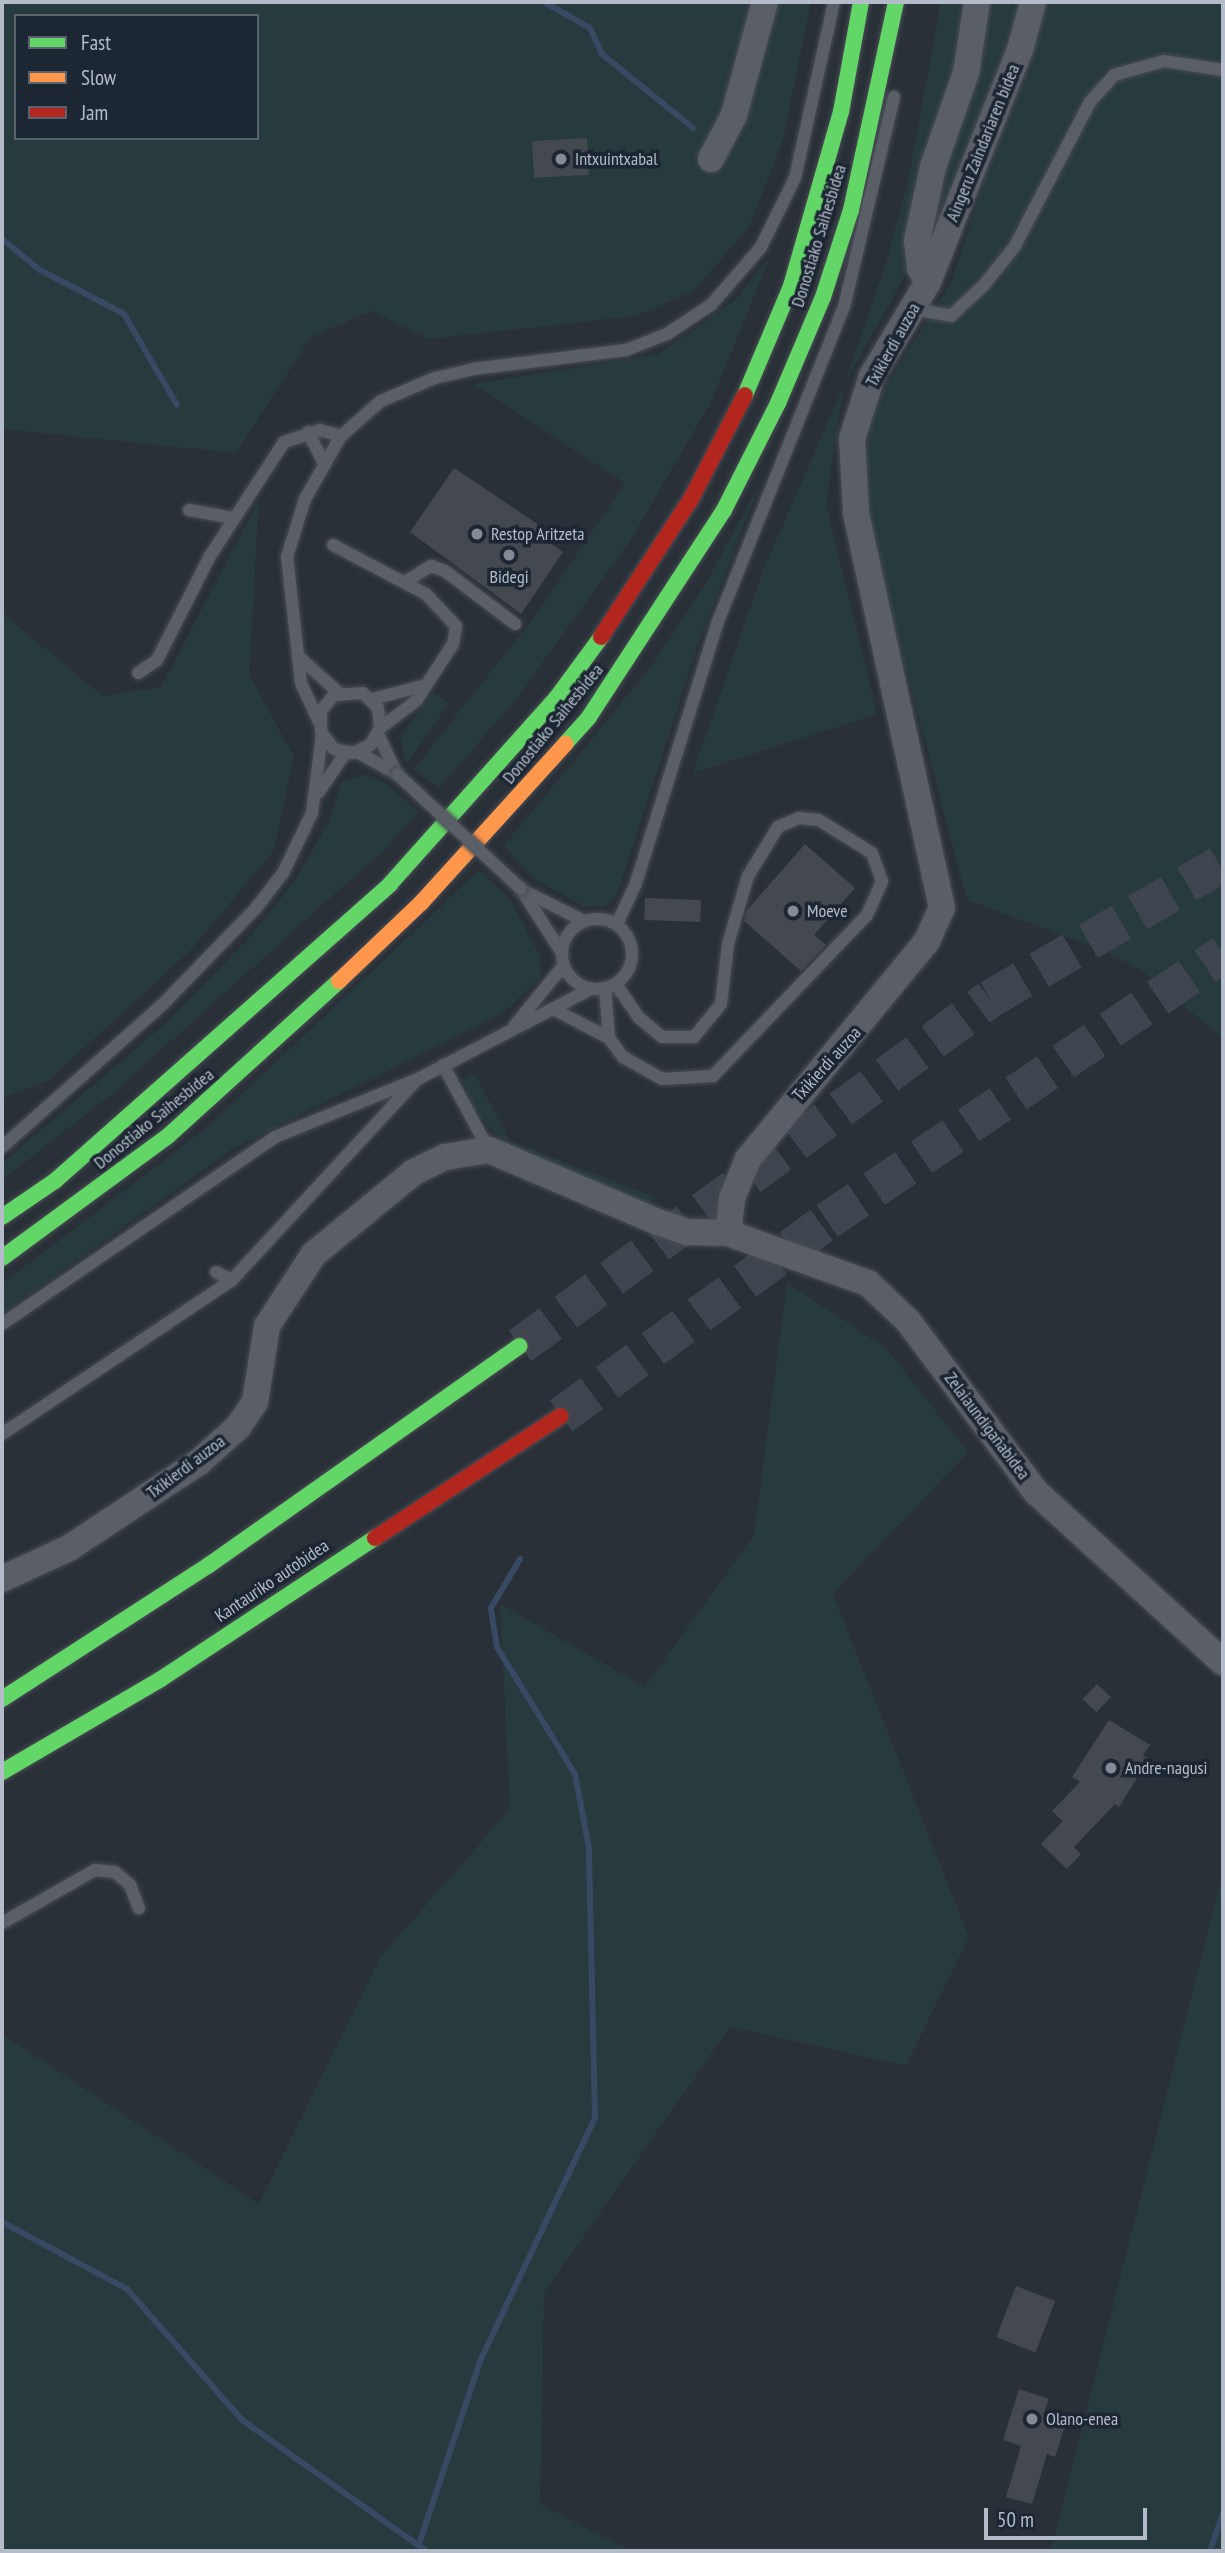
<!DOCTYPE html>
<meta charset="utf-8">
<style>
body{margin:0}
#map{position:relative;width:1225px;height:2553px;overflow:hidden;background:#2a3038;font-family:"PT Sans Narrow",sans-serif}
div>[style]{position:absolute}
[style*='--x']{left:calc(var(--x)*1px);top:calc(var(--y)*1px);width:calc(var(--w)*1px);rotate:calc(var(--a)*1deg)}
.green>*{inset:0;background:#273a3e}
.stream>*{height:6px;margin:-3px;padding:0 3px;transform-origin:3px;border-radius:3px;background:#384963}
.building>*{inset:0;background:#444950;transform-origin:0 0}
.highway-tunnel>*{height:38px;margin-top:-19px;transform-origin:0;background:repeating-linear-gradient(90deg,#3f454e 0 38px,transparent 0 57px)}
.roads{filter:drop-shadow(0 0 2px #484c53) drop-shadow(0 0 2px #484c53)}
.lane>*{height:12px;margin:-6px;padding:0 6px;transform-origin:6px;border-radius:6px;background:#5a5e66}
.lane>.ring{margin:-6px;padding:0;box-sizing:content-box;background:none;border:12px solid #5a5e66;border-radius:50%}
.street>*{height:26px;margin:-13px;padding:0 13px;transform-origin:13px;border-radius:13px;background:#5a5e66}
.fast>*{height:16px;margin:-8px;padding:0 8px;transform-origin:8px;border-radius:8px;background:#63d668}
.slow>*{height:16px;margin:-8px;padding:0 8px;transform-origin:8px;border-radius:8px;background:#ff974d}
.jam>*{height:16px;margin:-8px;padding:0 8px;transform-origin:8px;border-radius:8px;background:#b3261e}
.bridges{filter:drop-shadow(0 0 2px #484c53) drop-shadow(0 0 2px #484c53)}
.lane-bridge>*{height:12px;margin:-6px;padding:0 6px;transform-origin:6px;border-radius:6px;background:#5a5e66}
.dots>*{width:19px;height:19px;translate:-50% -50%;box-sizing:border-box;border:4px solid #1d2633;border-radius:50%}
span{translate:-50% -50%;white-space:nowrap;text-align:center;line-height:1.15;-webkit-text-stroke:7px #1d2633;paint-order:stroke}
.street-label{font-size:18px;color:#b4bcc9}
.poi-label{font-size:18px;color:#b4bcc9}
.left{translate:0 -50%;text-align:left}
.frame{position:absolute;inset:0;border:4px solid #b4bcc9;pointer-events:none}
.legend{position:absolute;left:14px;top:14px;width:245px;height:126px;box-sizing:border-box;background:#1d2633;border:2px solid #59626f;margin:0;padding:9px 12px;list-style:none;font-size:21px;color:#b4bcc9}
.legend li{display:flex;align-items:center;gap:14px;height:35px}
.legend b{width:35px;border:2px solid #59626f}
.scale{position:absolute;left:984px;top:2508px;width:163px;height:32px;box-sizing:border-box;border:4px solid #b4bcc9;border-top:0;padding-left:9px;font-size:21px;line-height:24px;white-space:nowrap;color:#b4bcc9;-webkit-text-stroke:5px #1d2633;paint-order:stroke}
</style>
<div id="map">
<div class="green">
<i style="clip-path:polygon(evenodd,2px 2px,811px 2px,783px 141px,748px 229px,692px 292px,636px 316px,429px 339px,372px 311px,311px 337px,236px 453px,2px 429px,2px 2px,16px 16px,257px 16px,257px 138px,16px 138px,16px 16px)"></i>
<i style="clip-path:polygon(941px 2px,1022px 2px,997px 80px,936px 220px,844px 385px,826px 504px,877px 714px,693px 773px,762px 573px,844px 385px,885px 266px,909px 177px)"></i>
<i style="clip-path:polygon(1042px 2px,1223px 2px,1223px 1039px,1141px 970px,1098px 948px,967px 900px,877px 558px,863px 474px,871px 426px,886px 384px,951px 283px)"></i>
<i style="clip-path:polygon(771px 255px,711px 402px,630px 541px,515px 701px,439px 788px,414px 769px,535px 616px,625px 483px,473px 384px,659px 354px,736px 299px)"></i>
<i style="clip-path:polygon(760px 483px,697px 648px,618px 892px,606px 906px,585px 907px,540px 882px,504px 846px,650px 668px,705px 585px)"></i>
<i style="clip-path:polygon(259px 500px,249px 675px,294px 756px,274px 850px,192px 949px,48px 1081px,2px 1098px,2px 613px,103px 696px,161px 687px)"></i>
<i style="clip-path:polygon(432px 692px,449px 703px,406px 765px,400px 738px)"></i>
<i style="clip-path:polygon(366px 774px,387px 784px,418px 812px,386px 848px,111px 1095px,2px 1180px,2px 1163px,167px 1022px,249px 938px,295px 880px,329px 822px,341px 782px)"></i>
<i style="clip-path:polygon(479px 870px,511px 901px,540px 956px,541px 978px,504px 1012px,234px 1148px,2px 1314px,2px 1284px,204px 1130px)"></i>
<i style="clip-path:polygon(475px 1074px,510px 1141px,656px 1197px,646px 1208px,503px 1142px,474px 1109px,462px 1081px)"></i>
<i style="clip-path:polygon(787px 1283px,886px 1348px,968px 1452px,833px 1594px,969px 1937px,906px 2066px,730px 2027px,544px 2293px,540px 2504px,631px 2551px,2px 2551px,2px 2034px,259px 2204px,381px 1956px,510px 1809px,500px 1604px,645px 1687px,754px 1535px)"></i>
<i style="clip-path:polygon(1223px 1871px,1223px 2551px,1051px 2551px)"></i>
</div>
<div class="stream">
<i style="--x:544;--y:2;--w:53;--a:29.5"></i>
<i style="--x:590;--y:28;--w:29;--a:65"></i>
<i style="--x:602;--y:54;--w:117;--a:39.1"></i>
<i style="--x:2;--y:239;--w:49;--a:39.2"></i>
<i style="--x:40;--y:270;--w:95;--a:27.6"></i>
<i style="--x:124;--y:314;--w:105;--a:59.8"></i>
<i style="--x:2;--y:2222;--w:142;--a:28.2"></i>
<i style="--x:127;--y:2289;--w:174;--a:48.7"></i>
<i style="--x:242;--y:2420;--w:226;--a:35.4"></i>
<i style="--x:419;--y:2544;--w:195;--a:-71.5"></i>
<i style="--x:481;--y:2359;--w:267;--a:-64.7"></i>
<i style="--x:595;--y:2118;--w:270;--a:-91.3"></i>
<i style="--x:589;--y:1848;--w:75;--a:-100.7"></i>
<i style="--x:575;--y:1774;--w:149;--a:-121.6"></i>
<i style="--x:497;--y:1647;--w:39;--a:-99"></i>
<i style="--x:491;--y:1608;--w:57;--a:-59.4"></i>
<i style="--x:1210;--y:2551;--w:39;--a:-71"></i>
</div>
<div class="building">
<i style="left:587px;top:138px;width:37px;height:55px;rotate:87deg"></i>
<i style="clip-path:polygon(454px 468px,545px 529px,540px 536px,563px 552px,521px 614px,410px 532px)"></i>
<i style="clip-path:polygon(805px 844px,855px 888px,814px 935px,826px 945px,801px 971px,744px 921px,747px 910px)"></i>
<i style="left:645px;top:898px;width:56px;height:22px;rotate:2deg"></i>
<i style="left:1097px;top:1684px;width:19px;height:21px;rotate:43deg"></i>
<i style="clip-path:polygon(1109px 1720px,1150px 1745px,1143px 1755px,1149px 1759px,1119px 1807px,1115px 1804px,1074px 1847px,1081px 1854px,1067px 1869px,1041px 1844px,1063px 1821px,1052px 1811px,1080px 1782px,1072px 1777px)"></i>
<i style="left:1016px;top:2286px;width:42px;height:55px;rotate:21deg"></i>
<i style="clip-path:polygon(1019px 2389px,1049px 2399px,1043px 2415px,1066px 2423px,1055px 2457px,1047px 2454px,1032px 2504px,1006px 2497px,1021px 2446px,1003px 2440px)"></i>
</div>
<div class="highway-tunnel">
<i style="--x:520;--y:1346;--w:584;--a:-36.44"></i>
<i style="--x:990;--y:999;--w:270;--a:-30.3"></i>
<i style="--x:561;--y:1416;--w:330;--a:-36.2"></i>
<i style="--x:827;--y:1221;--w:478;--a:-34"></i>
</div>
<div class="roads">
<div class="lane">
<i style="--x:913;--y:309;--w:39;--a:10"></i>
<i style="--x:951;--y:316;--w:45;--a:-43.2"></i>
<i style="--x:984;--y:285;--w:50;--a:-51.5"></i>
<i style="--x:1015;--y:246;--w:162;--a:-62.5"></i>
<i style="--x:1090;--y:102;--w:36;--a:-48"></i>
<i style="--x:1114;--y:75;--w:52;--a:-15.6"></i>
<i style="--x:1164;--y:61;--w:60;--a:8.7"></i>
<i style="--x:308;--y:432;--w:36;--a:63"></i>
<i style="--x:189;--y:510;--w:45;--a:10.3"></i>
<i style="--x:333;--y:545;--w:105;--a:27.8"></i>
<i style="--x:426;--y:594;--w:44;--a:46.8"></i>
<i style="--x:456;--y:626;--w:18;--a:99"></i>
<i style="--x:453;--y:644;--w:68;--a:123"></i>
<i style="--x:416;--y:701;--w:45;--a:143.1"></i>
<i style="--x:380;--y:728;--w:20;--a:120"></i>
<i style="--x:370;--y:745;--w:19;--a:155"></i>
<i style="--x:353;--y:753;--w:19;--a:-168"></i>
<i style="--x:334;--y:749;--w:21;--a:-127"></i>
<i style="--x:321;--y:732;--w:21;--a:-90"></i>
<i style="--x:321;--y:711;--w:21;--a:-51"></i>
<i style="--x:334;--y:695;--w:29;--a:-4"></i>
<i style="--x:363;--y:693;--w:21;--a:45"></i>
<i style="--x:378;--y:708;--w:20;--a:84"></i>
<i style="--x:405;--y:582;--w:31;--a:-32"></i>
<i style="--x:431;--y:566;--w:15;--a:20"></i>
<i style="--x:445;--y:571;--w:88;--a:37.1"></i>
<i style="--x:298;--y:656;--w:55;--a:42.1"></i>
<i style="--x:138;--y:673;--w:23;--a:-34"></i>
<i style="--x:157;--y:660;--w:117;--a:-63"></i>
<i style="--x:210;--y:556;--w:136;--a:-57"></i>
<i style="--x:284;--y:442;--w:38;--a:-18"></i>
<i style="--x:320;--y:430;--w:22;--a:16"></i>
<i style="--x:372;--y:699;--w:56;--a:-14.5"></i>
<i style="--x:319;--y:722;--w:43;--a:-114.8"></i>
<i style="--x:301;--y:683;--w:127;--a:-96.3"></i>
<i style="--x:287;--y:557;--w:61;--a:-72.8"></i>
<i style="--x:305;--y:499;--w:73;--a:-60.3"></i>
<i style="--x:341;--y:436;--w:53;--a:-41.2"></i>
<i style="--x:381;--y:401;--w:59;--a:-23.1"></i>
<i style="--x:435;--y:378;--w:39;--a:-13"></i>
<i style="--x:473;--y:369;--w:154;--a:-7.1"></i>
<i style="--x:626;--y:350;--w:44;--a:-21.3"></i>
<i style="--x:667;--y:334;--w:53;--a:-33.4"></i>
<i style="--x:711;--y:305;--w:77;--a:-49.2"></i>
<i style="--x:761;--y:247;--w:77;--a:-63.8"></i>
<i style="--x:795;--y:178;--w:180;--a:-77.5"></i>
<i style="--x:378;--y:734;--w:44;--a:64.6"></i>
<i style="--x:357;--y:752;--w:46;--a:28.8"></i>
<i style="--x:319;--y:792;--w:48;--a:-56"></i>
<i style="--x:521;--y:889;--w:76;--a:57.4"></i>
<i style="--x:522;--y:890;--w:69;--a:26.6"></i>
<i class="ring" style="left:562px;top:919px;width:58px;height:58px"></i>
<i style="--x:617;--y:924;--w:45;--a:-65.1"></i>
<i style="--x:636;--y:883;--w:271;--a:-72.6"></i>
<i style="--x:717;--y:624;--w:341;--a:-68.2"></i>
<i style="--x:844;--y:307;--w:216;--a:-76.6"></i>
<i style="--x:605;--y:988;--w:50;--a:85.4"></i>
<i style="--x:609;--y:1038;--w:24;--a:54"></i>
<i style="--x:623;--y:1057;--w:45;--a:29.4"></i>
<i style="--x:662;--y:1079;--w:51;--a:-3.4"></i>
<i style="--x:713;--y:1076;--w:223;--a:-46.3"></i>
<i style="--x:867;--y:915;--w:37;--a:-66"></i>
<i style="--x:882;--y:881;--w:30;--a:-110"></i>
<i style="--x:872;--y:853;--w:62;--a:-148.1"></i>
<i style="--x:819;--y:820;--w:20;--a:-174"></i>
<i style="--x:799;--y:818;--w:23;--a:157"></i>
<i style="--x:778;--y:827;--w:57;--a:121.5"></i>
<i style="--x:748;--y:876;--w:71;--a:106.4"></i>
<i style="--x:728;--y:944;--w:60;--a:96.7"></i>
<i style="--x:721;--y:1004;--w:43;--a:129.3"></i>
<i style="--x:694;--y:1037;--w:32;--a:180"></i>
<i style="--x:662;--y:1037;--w:30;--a:-140"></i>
<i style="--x:639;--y:1018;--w:41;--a:-124.1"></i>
<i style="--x:555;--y:1010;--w:61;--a:27.4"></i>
<i style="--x:515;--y:1025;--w:77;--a:-50.8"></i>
<i style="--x:443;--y:1065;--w:97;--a:61.6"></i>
<i style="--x:2;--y:1147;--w:214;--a:-41.6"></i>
<i style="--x:162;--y:1005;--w:135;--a:-45.9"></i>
<i style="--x:256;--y:908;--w:44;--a:-52.4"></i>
<i style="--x:283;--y:873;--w:67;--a:-64.2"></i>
<i style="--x:312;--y:813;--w:79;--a:-82.7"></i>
<i style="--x:216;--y:1272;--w:18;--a:27"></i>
<i style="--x:2;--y:1324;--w:331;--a:-34.4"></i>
<i style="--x:275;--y:1137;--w:154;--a:-22.1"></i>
<i style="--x:418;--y:1079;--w:195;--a:-27.5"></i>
<i style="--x:2;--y:1434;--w:277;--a:-33.8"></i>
<i style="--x:232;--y:1280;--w:268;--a:-47.3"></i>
<i style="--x:2;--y:1923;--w:107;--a:-29.7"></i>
<i style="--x:95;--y:1870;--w:20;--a:6"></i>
<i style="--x:115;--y:1872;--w:20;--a:41"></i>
<i style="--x:130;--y:1885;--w:25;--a:69"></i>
</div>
<div class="street">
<i style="--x:711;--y:159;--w:50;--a:-62.4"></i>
<i style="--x:734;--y:115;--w:117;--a:-74.7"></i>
<i style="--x:928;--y:282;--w:16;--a:-120"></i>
<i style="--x:920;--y:268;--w:27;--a:-96"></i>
<i style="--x:917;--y:241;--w:76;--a:-77.8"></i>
<i style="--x:933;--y:167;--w:100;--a:-70.7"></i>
<i style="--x:966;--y:73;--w:72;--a:-81.2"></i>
<i style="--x:728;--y:1233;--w:35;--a:-83"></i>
<i style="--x:732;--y:1198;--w:42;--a:-67.7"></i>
<i style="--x:748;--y:1159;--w:282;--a:-50.6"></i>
<i style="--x:927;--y:941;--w:36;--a:-66"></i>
<i style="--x:942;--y:908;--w:405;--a:-102.3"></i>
<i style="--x:856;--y:512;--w:73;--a:-93.1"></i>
<i style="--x:852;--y:439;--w:66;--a:-72.4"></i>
<i style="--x:872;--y:376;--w:109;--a:-59.2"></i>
<i style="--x:928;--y:282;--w:250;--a:-68.4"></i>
<i style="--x:1020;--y:50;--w:50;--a:-74.8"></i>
<i style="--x:2;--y:1579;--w:74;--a:-24.8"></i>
<i style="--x:69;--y:1548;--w:156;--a:-33.5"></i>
<i style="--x:199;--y:1462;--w:52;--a:-41.9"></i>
<i style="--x:238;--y:1427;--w:30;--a:-56"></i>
<i style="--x:255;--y:1402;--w:77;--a:-81"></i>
<i style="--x:267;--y:1326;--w:86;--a:-56.9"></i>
<i style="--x:314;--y:1254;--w:129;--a:-39.4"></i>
<i style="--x:414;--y:1172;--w:34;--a:-26"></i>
<i style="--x:445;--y:1157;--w:45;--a:-9"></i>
<i style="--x:489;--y:1150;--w:184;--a:23.1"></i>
<i style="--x:658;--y:1222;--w:31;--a:19"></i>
<i style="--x:687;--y:1232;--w:41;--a:1.4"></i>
<i style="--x:728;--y:1233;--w:149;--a:19.7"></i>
<i style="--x:868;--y:1283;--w:55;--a:43.5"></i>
<i style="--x:908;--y:1321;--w:214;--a:53.2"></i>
<i style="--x:1036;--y:1492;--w:253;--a:42.3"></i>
</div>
<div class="fast">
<i style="--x:745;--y:395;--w:118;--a:-67.1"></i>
<i style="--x:791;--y:286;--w:181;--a:-74"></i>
<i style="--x:841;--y:112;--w:112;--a:-79.7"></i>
<i style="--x:565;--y:744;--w:36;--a:-48"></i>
<i style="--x:589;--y:717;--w:247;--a:-56.9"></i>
<i style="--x:724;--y:510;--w:120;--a:-63.2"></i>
<i style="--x:778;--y:403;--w:115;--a:-67"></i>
<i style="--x:823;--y:297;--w:91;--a:-72.2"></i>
<i style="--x:851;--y:210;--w:213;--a:-77.8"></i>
<i style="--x:2;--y:1217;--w:65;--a:-34.4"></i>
<i style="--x:56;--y:1180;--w:446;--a:-41.5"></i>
<i style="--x:390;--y:884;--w:251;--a:-48.2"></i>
<i style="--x:557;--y:697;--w:74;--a:-53.7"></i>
<i style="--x:2;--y:1258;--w:206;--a:-36.3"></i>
<i style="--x:168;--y:1136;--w:231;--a:-42.2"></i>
<i style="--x:2;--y:1699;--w:247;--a:-32.9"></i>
<i style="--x:209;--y:1565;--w:380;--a:-35.2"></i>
<i style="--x:2;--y:1772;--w:184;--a:-30.3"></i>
<i style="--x:161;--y:1679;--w:256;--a:-33.4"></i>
</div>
<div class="slow">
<i style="--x:339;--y:981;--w:113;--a:-43.6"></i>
<i style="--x:421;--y:903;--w:215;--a:-47.8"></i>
</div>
<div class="jam">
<i style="--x:601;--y:637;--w:165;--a:-56.9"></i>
<i style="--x:691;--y:499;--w:117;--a:-62.6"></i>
<i style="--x:375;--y:1538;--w:222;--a:-33.3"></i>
</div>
</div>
<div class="bridges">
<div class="lane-bridge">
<i style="--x:397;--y:774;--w:169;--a:42.8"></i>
</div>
</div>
<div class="dots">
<i style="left:561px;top:159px;background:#848b96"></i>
<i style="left:477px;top:534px;background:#848b96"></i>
<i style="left:509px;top:555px;background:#848b96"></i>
<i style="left:793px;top:911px;background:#848b96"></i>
<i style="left:1111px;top:1768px;background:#848b96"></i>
<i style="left:1032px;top:2419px;background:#848b96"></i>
</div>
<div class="street-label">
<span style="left:983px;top:143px;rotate:-68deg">Aingeru Zaindariaren bidea</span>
<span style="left:819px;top:236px;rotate:-73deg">Donostiako Saihesbidea</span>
<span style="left:893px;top:345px;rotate:-61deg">Txikierdi auzoa</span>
<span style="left:553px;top:724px;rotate:-51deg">Donostiako Saihesbidea</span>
<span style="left:827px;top:1064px;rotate:-48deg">Txikierdi auzoa</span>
<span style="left:154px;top:1119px;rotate:-39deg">Donostiako Saihesbidea</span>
<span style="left:987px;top:1426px;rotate:53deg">Zelaiaundigañabidea</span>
<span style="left:186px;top:1467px;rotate:-37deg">Txikierdi auzoa</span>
<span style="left:272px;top:1581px;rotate:-34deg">Kantauriko autobidea</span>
</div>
<div class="poi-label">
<span class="left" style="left:575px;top:159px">Intxuintxabal</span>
<span class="left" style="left:491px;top:534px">Restop Aritzeta</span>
<span style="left:509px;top:577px">Bidegi</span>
<span class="left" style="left:807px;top:911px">Moeve</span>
<span class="left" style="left:1125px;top:1768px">Andre-nagusi</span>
<span class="left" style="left:1046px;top:2419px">Olano-enea</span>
</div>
<div class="frame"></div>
<ul class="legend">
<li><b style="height:9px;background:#63d668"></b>Fast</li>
<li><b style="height:9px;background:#ff974d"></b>Slow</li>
<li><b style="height:9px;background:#b3261e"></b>Jam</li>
</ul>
<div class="scale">50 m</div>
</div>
